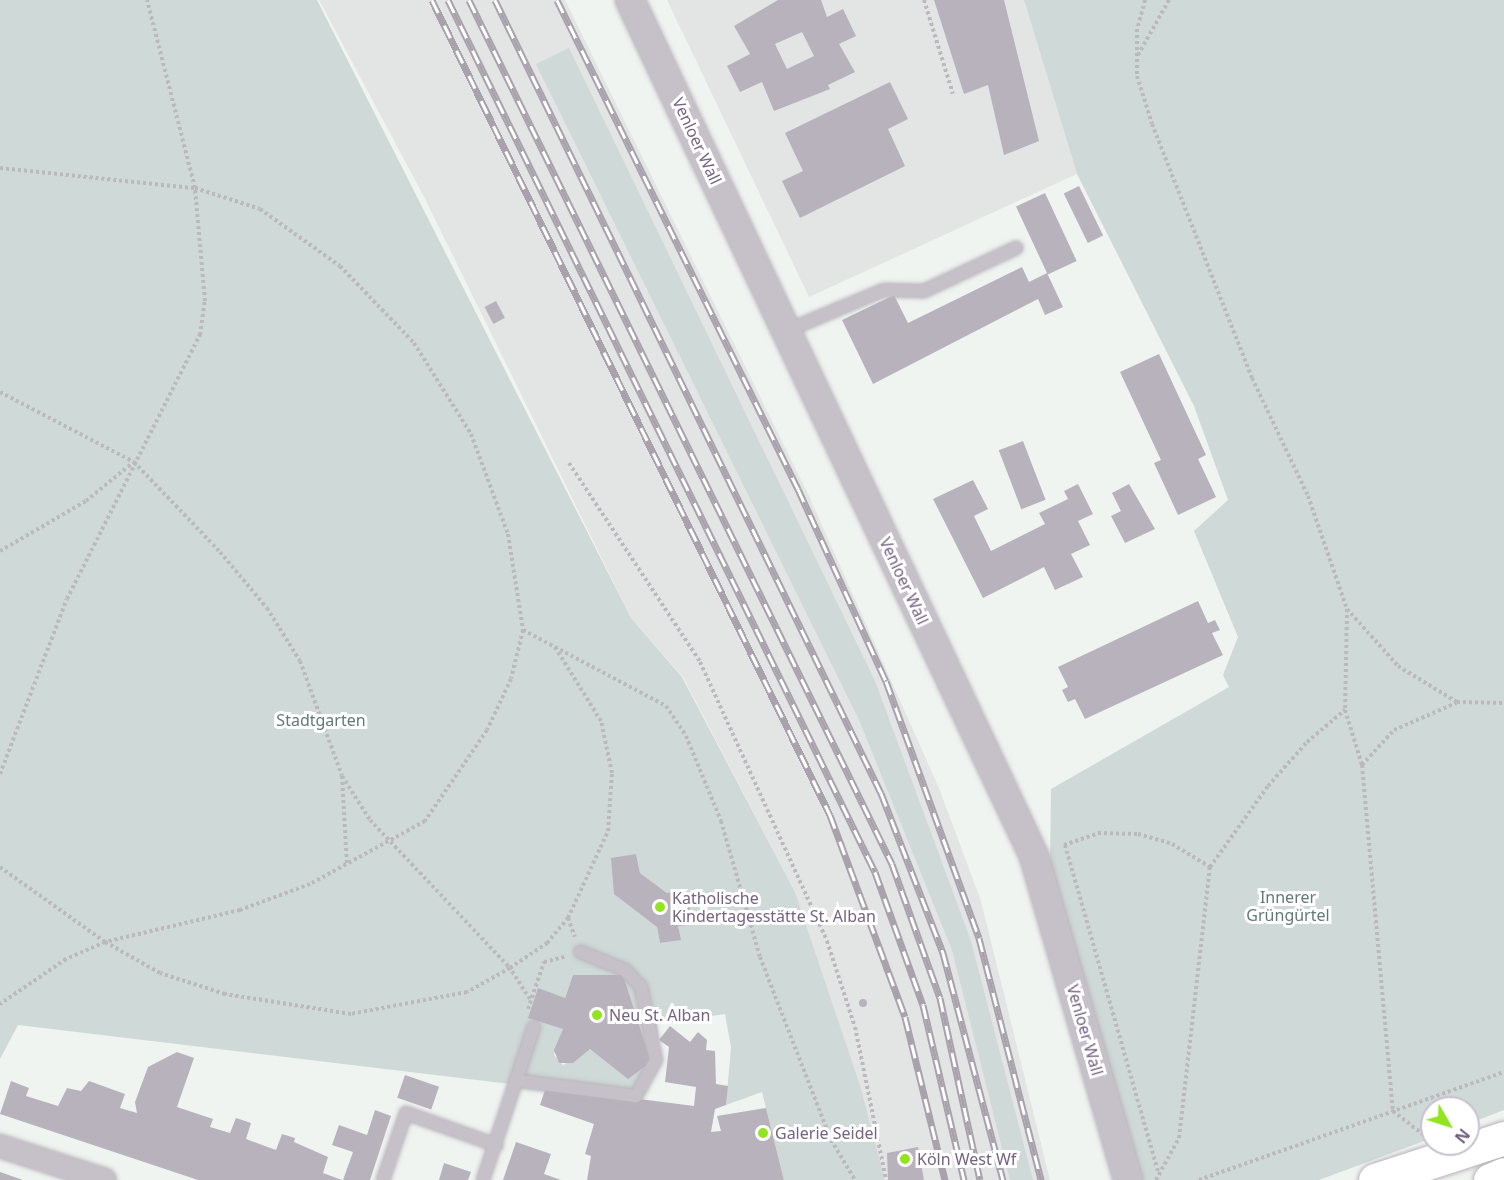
<!DOCTYPE html>
<meta charset="utf-8">
<style>
body{margin:0}
#map{position:relative;width:1504px;height:1180px;overflow:hidden;background:#f0f4f1;font-family:"Noto Sans",sans-serif}
div>[style]{position:absolute}
[style*='--x']{left:calc(var(--x)*1px);top:calc(var(--y)*1px);width:calc(var(--w)*1px);rotate:calc(var(--a)*1deg)}
.built>*{inset:0;background:#e3e5e4}
.green>*{inset:0;background:#cfd9d7}
.building>*{inset:0;background:#b7b2bc;transform-origin:0 0}
.round{border-radius:50%}
.path>*{height:4px;margin-top:-2px;transform-origin:0;background:repeating-linear-gradient(90deg,#bcb9be 0 3px,transparent 0 6px)}
.roads{filter:drop-shadow(0 0 2px #b9b4bc) drop-shadow(0 0 2px #b9b4bc)}
.service>*{height:12px;margin:-6px;padding:0 6px;transform-origin:6px;border-radius:6px;background:#c6c1c8}
.minor>*{height:22px;margin:-11px;padding:0 11px;transform-origin:11px;border-radius:11px;background:#c6c1c8}
.tertiary>*{height:28px;margin:-14px;padding:0 14px;transform-origin:14px;border-radius:14px;background:#c6c1c8}
.primary>*{height:33px;margin:-16.5px;padding:0 16.5px;transform-origin:16.5px;border-radius:16.5px;background:#fff}
.rail>*{height:7px;margin-top:-3.5px;transform-origin:0;background:repeating-linear-gradient(90deg,#fff 0 14px,#a9a2ad 0 28px);box-sizing:border-box;border-block:2px solid #a9a2ad}
.dots>*{width:16px;height:16px;translate:-50% -50%;box-sizing:border-box;border:3px solid #fff;border-radius:50%}
span{translate:-50% -50%;white-space:nowrap;text-align:center;line-height:1.15;-webkit-text-stroke:6px #fff;paint-order:stroke}
.street-label{font-size:16px;color:#766382}
.park-label{font-size:16px;color:#627978}
.poi-label{font-size:16px;color:#766382}
.left{translate:0 -50%;text-align:left}
.north{position:absolute;left:1420px;top:1096px;width:60px;height:60px;box-sizing:border-box;background:#fff;border:2px solid #c8c1cd;border-radius:50%;rotate:129deg;font-size:16px;font-weight:700;line-height:24px;text-align:center;color:#766382}
.north::after{content:'';display:block;margin:auto;width:21px;height:27px;background:#93e420;clip-path:polygon(50% 0,100% 100%,50% 72%,0 100%)}
</style>
<div id="map">
<div class="built">
<i style="clip-path:polygon(319px 0,565px 0,809px 496px,939px 788px,981px 901px,1050px 1180px,885px 1180px,861px 1088px,795px 892px,683px 677px,631px 618px,423px 195px)"></i>
<i style="clip-path:polygon(667px 0,1024px 0,1077px 174px,809px 297px)"></i>
</div>
<div class="green">
<i style="clip-path:polygon(evenodd,0 0,317px 0,631px 618px,682px 677px,795px 892px,861px 1088px,885px 1180px,784px 1180px,762px 1092px,726px 1105px,731px 1047px,725px 1014px,657px 1024px,659px 1058px,636px 1099px,18px 1025px,0 1059px,0 0,636px 854px,640px 873px,667px 893px,686px 890px,693px 925px,678px 926px,680px 940px,660px 943px,657px 927px,612px 859px,636px 854px,0 0,573px 975px,623px 975px,638px 1024px,597px 1054px,590px 1049px,563px 1065px,554px 1055px,563px 1029px,556px 1023px,573px 975px)"></i>
<i style="clip-path:polygon(1024px 0,1504px 0,1504px 1110px,1468px 1124px,1468px 1108px,1432px 1108px,1432px 1138px,1319px 1180px,1140px 1180px,1050px 863px,1051px 789px,1229px 687px,1223px 675px,1238px 637px,1194px 531px,1228px 500px,1194px 406px,1077px 174px)"></i>
<i style="clip-path:polygon(569px 48px,875px 681px,971px 941px,1033px 1180px,1010px 1180px,952px 950px,859px 720px,536px 64px)"></i>
</div>
<div class="building">
<i style="clip-path:polygon(evenodd,778px 0,821px 0,827px 17px,843px 9px,856px 36px,839px 44px,855px 72px,828px 85px,830px 89px,774px 111px,762px 82px,740px 92px,727px 66px,750px 54px,734px 26px,778px 0,802px 32px,814px 56px,787px 69px,775px 44px,802px 32px)"></i>
<i style="clip-path:polygon(934px 0,1004px 0,1039px 141px,1004px 155px,988px 85px,964px 94px)"></i>
<i style="clip-path:polygon(890px 82px,908px 119px,888px 129px,905px 166px,800px 218px,782px 181px,803px 171px,785px 133px)"></i>
<i style="left:1079px;top:186px;width:55px;height:17px;rotate:64deg"></i>
<i style="left:1045px;top:193px;width:75px;height:32px;rotate:65deg"></i>
<i style="clip-path:polygon(1022px 267px,1029px 282px,1047px 273px,1063px 307px,1045px 315px,1038px 299px,873px 384px,842px 320px,894px 295px,908px 323px)"></i>
<i style="left:496px;top:301px;width:19px;height:13px;rotate:62deg"></i>
<i style="clip-path:polygon(1159px 354px,1206px 455px,1198px 459px,1216px 497px,1178px 515px,1154px 463px,1161px 460px,1120px 372px)"></i>
<i style="left:1023px;top:441px;width:63px;height:26px;rotate:69deg"></i>
<i style="clip-path:polygon(973px 480px,988px 509px,974px 516px,991px 551px,1045px 524px,1039px 513px,1068px 499px,1064px 491px,1078px 484px,1093px 514px,1078px 521px,1090px 545px,1071px 554px,1083px 577px,1055px 590px,1044px 567px,983px 598px,933px 499px)"></i>
<i style="clip-path:polygon(1129px 484px,1155px 529px,1125px 543px,1111px 516px,1121px 511px,1112px 493px)"></i>
<i style="clip-path:polygon(1198px 601px,1208px 623px,1215px 620px,1220px 630px,1212px 633px,1223px 655px,1085px 719px,1075px 699px,1068px 702px,1062px 690px,1068px 687px,1058px 667px)"></i>
<i style="clip-path:polygon(636px 854px,640px 873px,667px 893px,686px 889px,693px 925px,678px 926px,681px 940px,660px 943px,657px 927px,614px 894px,611px 858px)"></i>
<i style="clip-path:polygon(573px 975px,623px 975px,651px 1062px,628px 1079px,590px 1049px,573px 1063px,559px 1063px,554px 1050px,563px 1029px,528px 1018px,538px 988px,565px 998px)"></i>
<i class="round" style="left:859px;top:999px;width:8px;height:8px"></i>
<i style="clip-path:polygon(670px 1026px,690px 1042px,698px 1032px,707px 1040px,706px 1050px,715px 1051px,716px 1084px,728px 1086px,726px 1105px,715px 1109px,711px 1132px,721px 1131px,717px 1116px,766px 1108px,784px 1180px,587px 1180px,591px 1156px,585px 1154px,594px 1124px,540px 1105px,546px 1087px,694px 1106px,696px 1087px,665px 1082px,669px 1047px,659px 1040px)"></i>
<i style="clip-path:polygon(177px 1052px,194px 1058px,177px 1107px,213px 1119px,210px 1127px,230px 1133px,236px 1118px,251px 1123px,246px 1139px,276px 1150px,282px 1134px,295px 1138px,294px 1142px,328px 1157px,323px 1173px,342px 1180px,198px 1180px,0 1114px,11px 1081px,29px 1088px,26px 1096px,58px 1106px,67px 1088px,81px 1091px,89px 1081px,125px 1094px,120px 1108px,137px 1113px,135px 1102px,148px 1067px)"></i>
<i style="left:405px;top:1075px;width:36px;height:24px;rotate:19deg"></i>
<i style="clip-path:polygon(375px 1110px,391px 1116px,370px 1180px,343px 1180px,353px 1152px,332px 1145px,339px 1125px,367px 1135px)"></i>
<i style="clip-path:polygon(516px 1142px,551px 1154px,544px 1174px,561px 1180px,503px 1180px)"></i>
<i style="clip-path:polygon(918px 1147px,924px 1180px,888px 1180px,887px 1153px)"></i>
<i style="clip-path:polygon(444px 1163px,471px 1172px,468px 1180px,439px 1180px)"></i>
<i style="clip-path:polygon(0 1172px,23px 1180px,0 1180px)"></i>
</div>
<div class="path">
<i style="--x:924;--y:0;--w:98;--a:72.9"></i>
<i style="--x:1145;--y:0;--w:30;--a:105"></i>
<i style="--x:1137;--y:29;--w:47;--a:90"></i>
<i style="--x:1137;--y:76;--w:50;--a:72.6"></i>
<i style="--x:1152;--y:124;--w:273;--a:68.5"></i>
<i style="--x:1252;--y:378;--w:131;--a:64.6"></i>
<i style="--x:1308;--y:496;--w:120;--a:71"></i>
<i style="--x:1347;--y:609;--w:101;--a:91.1"></i>
<i style="--x:1345;--y:710;--w:58;--a:72.8"></i>
<i style="--x:1362;--y:765;--w:347;--a:84.9"></i>
<i style="--x:1393;--y:1111;--w:39;--a:38"></i>
<i style="--x:1138;--y:55;--w:63;--a:-60.6"></i>
<i style="--x:0;--y:168;--w:196;--a:5.9"></i>
<i style="--x:195;--y:188;--w:68;--a:17.9"></i>
<i style="--x:260;--y:209;--w:98;--a:35.5"></i>
<i style="--x:340;--y:266;--w:107;--a:46.1"></i>
<i style="--x:414;--y:343;--w:107;--a:57.9"></i>
<i style="--x:471;--y:434;--w:107;--a:69.7"></i>
<i style="--x:508;--y:534;--w:97;--a:81.1"></i>
<i style="--x:523;--y:630;--w:50;--a:103.8"></i>
<i style="--x:511;--y:679;--w:56;--a:115.2"></i>
<i style="--x:487;--y:730;--w:110;--a:124.3"></i>
<i style="--x:425;--y:821;--w:131;--a:151.3"></i>
<i style="--x:310;--y:884;--w:75;--a:159.6"></i>
<i style="--x:240;--y:910;--w:139;--a:166.7"></i>
<i style="--x:105;--y:942;--w:43;--a:156.4"></i>
<i style="--x:66;--y:959;--w:80;--a:145.7"></i>
<i style="--x:0;--y:392;--w:151;--a:27.6"></i>
<i style="--x:134;--y:462;--w:124;--a:46.3"></i>
<i style="--x:220;--y:552;--w:73;--a:50"></i>
<i style="--x:267;--y:608;--w:62;--a:58.1"></i>
<i style="--x:300;--y:661;--w:122;--a:69.9"></i>
<i style="--x:342;--y:776;--w:52;--a:57.5"></i>
<i style="--x:370;--y:820;--w:204;--a:46.6"></i>
<i style="--x:510;--y:968;--w:49;--a:150.8"></i>
<i style="--x:467;--y:992;--w:118;--a:169.3"></i>
<i style="--x:351;--y:1014;--w:128;--a:-171"></i>
<i style="--x:225;--y:994;--w:68;--a:-162.1"></i>
<i style="--x:160;--y:973;--w:63;--a:-150.6"></i>
<i style="--x:105;--y:942;--w:129;--a:-144.5"></i>
<i style="--x:569;--y:463;--w:238;--a:56.6"></i>
<i style="--x:700;--y:662;--w:307;--a:65.5"></i>
<i style="--x:827;--y:941;--w:90;--a:72"></i>
<i style="--x:855;--y:1027;--w:156;--a:78.5"></i>
<i style="--x:0;--y:551;--w:99;--a:-30.2"></i>
<i style="--x:86;--y:501;--w:58;--a:-39.4"></i>
<i style="--x:1347;--y:609;--w:76;--a:48.2"></i>
<i style="--x:1398;--y:666;--w:69;--a:31.4"></i>
<i style="--x:1457;--y:702;--w:47;--a:1.2"></i>
<i style="--x:523;--y:630;--w:162;--a:28"></i>
<i style="--x:666;--y:706;--w:36;--a:56"></i>
<i style="--x:686;--y:736;--w:92;--a:67.6"></i>
<i style="--x:721;--y:821;--w:141;--a:74"></i>
<i style="--x:760;--y:957;--w:196;--a:68.8"></i>
<i style="--x:831;--y:1140;--w:47;--a:59"></i>
<i style="--x:1362;--y:765;--w:47;--a:-47.6"></i>
<i style="--x:1394;--y:730;--w:68;--a:-23.5"></i>
<i style="--x:0;--y:774;--w:187;--a:-69.1"></i>
<i style="--x:67;--y:599;--w:296;--a:-63.3"></i>
<i style="--x:200;--y:335;--w:34;--a:-82"></i>
<i style="--x:205;--y:301;--w:113;--a:-95.1"></i>
<i style="--x:195;--y:188;--w:194;--a:-104.3"></i>
<i style="--x:342;--y:776;--w:90;--a:86.8"></i>
<i style="--x:1064;--y:845;--w:36;--a:-19"></i>
<i style="--x:1098;--y:833;--w:40;--a:1.4"></i>
<i style="--x:1138;--y:834;--w:35;--a:16"></i>
<i style="--x:1172;--y:844;--w:44;--a:31.2"></i>
<i style="--x:1065;--y:845;--w:339;--a:74.1"></i>
<i style="--x:568;--y:918;--w:20;--a:70"></i>
<i style="--x:530;--y:999;--w:37;--a:-123"></i>
<i style="--x:510;--y:968;--w:45;--a:-34"></i>
<i style="--x:547;--y:943;--w:33;--a:-50"></i>
<i style="--x:568;--y:918;--w:96;--a:-65.3"></i>
<i style="--x:608;--y:831;--w:58;--a:-86.1"></i>
<i style="--x:612;--y:773;--w:53;--a:-101.9"></i>
<i style="--x:601;--y:721;--w:87;--a:-121.9"></i>
<i style="--x:528;--y:1009;--w:50;--a:-71.2"></i>
<i style="--x:544;--y:962;--w:21;--a:-14"></i>
<i style="--x:1156;--y:1180;--w:48;--a:-61.3"></i>
<i style="--x:1179;--y:1138;--w:273;--a:-83.5"></i>
<i style="--x:1210;--y:867;--w:100;--a:-54.4"></i>
<i style="--x:1268;--y:786;--w:59;--a:-48.4"></i>
<i style="--x:1307;--y:742;--w:50;--a:-40.1"></i>
<i style="--x:1199;--y:1180;--w:324;--a:-19.5"></i>
</div>
<div class="roads">
<div class="service">
<i style="--x:786;--y:331;--w:106;--a:-22.7"></i>
<i style="--x:884;--y:290;--w:40;--a:1.4"></i>
<i style="--x:924;--y:291;--w:102;--a:-25.1"></i>
<i style="--x:520;--y:1081;--w:117;--a:7.4"></i>
<i style="--x:636;--y:1096;--w:41;--a:-60.9"></i>
<i style="--x:656;--y:1060;--w:75;--a:-101.6"></i>
<i style="--x:641;--y:987;--w:23;--a:-133"></i>
<i style="--x:625;--y:970;--w:48;--a:-157.8"></i>
<i style="--x:383;--y:1180;--w:71;--a:-71.1"></i>
<i style="--x:406;--y:1113;--w:96;--a:19.6"></i>
<i style="--x:483;--y:1180;--w:161;--a:-71.6"></i>
</div>
<div class="minor">
<i style="--x:0;--y:1146;--w:110;--a:17.9"></i>
</div>
<div class="tertiary">
<i style="--x:630;--y:0;--w:947;--a:64.73"></i>
<i style="--x:1034;--y:856;--w:337;--a:73.8"></i>
</div>
<div class="primary">
<i style="--x:1375;--y:1180;--w:136;--a:-18"></i>
<i style="--x:1490;--y:1180;--w:15;--a:-23"></i>
</div>
</div>
<div class="rail">
<i style="--x:432;--y:0;--w:907;--a:63.97"></i>
<i style="--x:830;--y:815;--w:215;--a:69.6"></i>
<i style="--x:905;--y:1017;--w:168;--a:76.2"></i>
<i style="--x:448;--y:0;--w:971;--a:63.91"></i>
<i style="--x:875;--y:872;--w:141;--a:70.2"></i>
<i style="--x:923;--y:1005;--w:180;--a:76.8"></i>
<i style="--x:469;--y:0;--w:962;--a:63.91"></i>
<i style="--x:892;--y:864;--w:142;--a:70.3"></i>
<i style="--x:940;--y:998;--w:186;--a:77.6"></i>
<i style="--x:495;--y:0;--w:882;--a:64.05"></i>
<i style="--x:881;--y:793;--w:172;--a:68.8"></i>
<i style="--x:943;--y:953;--w:235;--a:75.2"></i>
<i style="--x:557;--y:0;--w:545;--a:63.76"></i>
<i style="--x:798;--y:489;--w:211;--a:65.4"></i>
<i style="--x:886;--y:681;--w:273;--a:70.1"></i>
<i style="--x:979;--y:938;--w:250;--a:75.6"></i>
</div>
<div class="dots">
<i style="left:660px;top:907px;background:#93e420"></i>
<i style="left:597px;top:1015px;background:#93e420"></i>
<i style="left:763px;top:1133px;background:#93e420"></i>
<i style="left:905px;top:1159px;background:#93e420"></i>
</div>
<div class="street-label">
<span style="left:697px;top:141px;rotate:65deg">Venloer Wall</span>
<span style="left:904px;top:581px;rotate:65deg">Venloer Wall</span>
<span style="left:1085px;top:1030px;rotate:74deg">Venloer Wall</span>
</div>
<div class="park-label">
<span style="left:321px;top:720px">Stadtgarten</span>
<span style="left:1288px;top:906px">Innerer<br>Grüngürtel</span>
</div>
<div class="poi-label">
<span class="left" style="left:672px;top:907px">Katholische<br>Kindertagesstätte St. Alban</span>
<span class="left" style="left:609px;top:1015px">Neu St. Alban</span>
<span class="left" style="left:775px;top:1133px">Galerie Seidel</span>
<span class="left" style="left:917px;top:1159px">Köln West Wf</span>
</div>
<div class="north">N</div>
</div>
